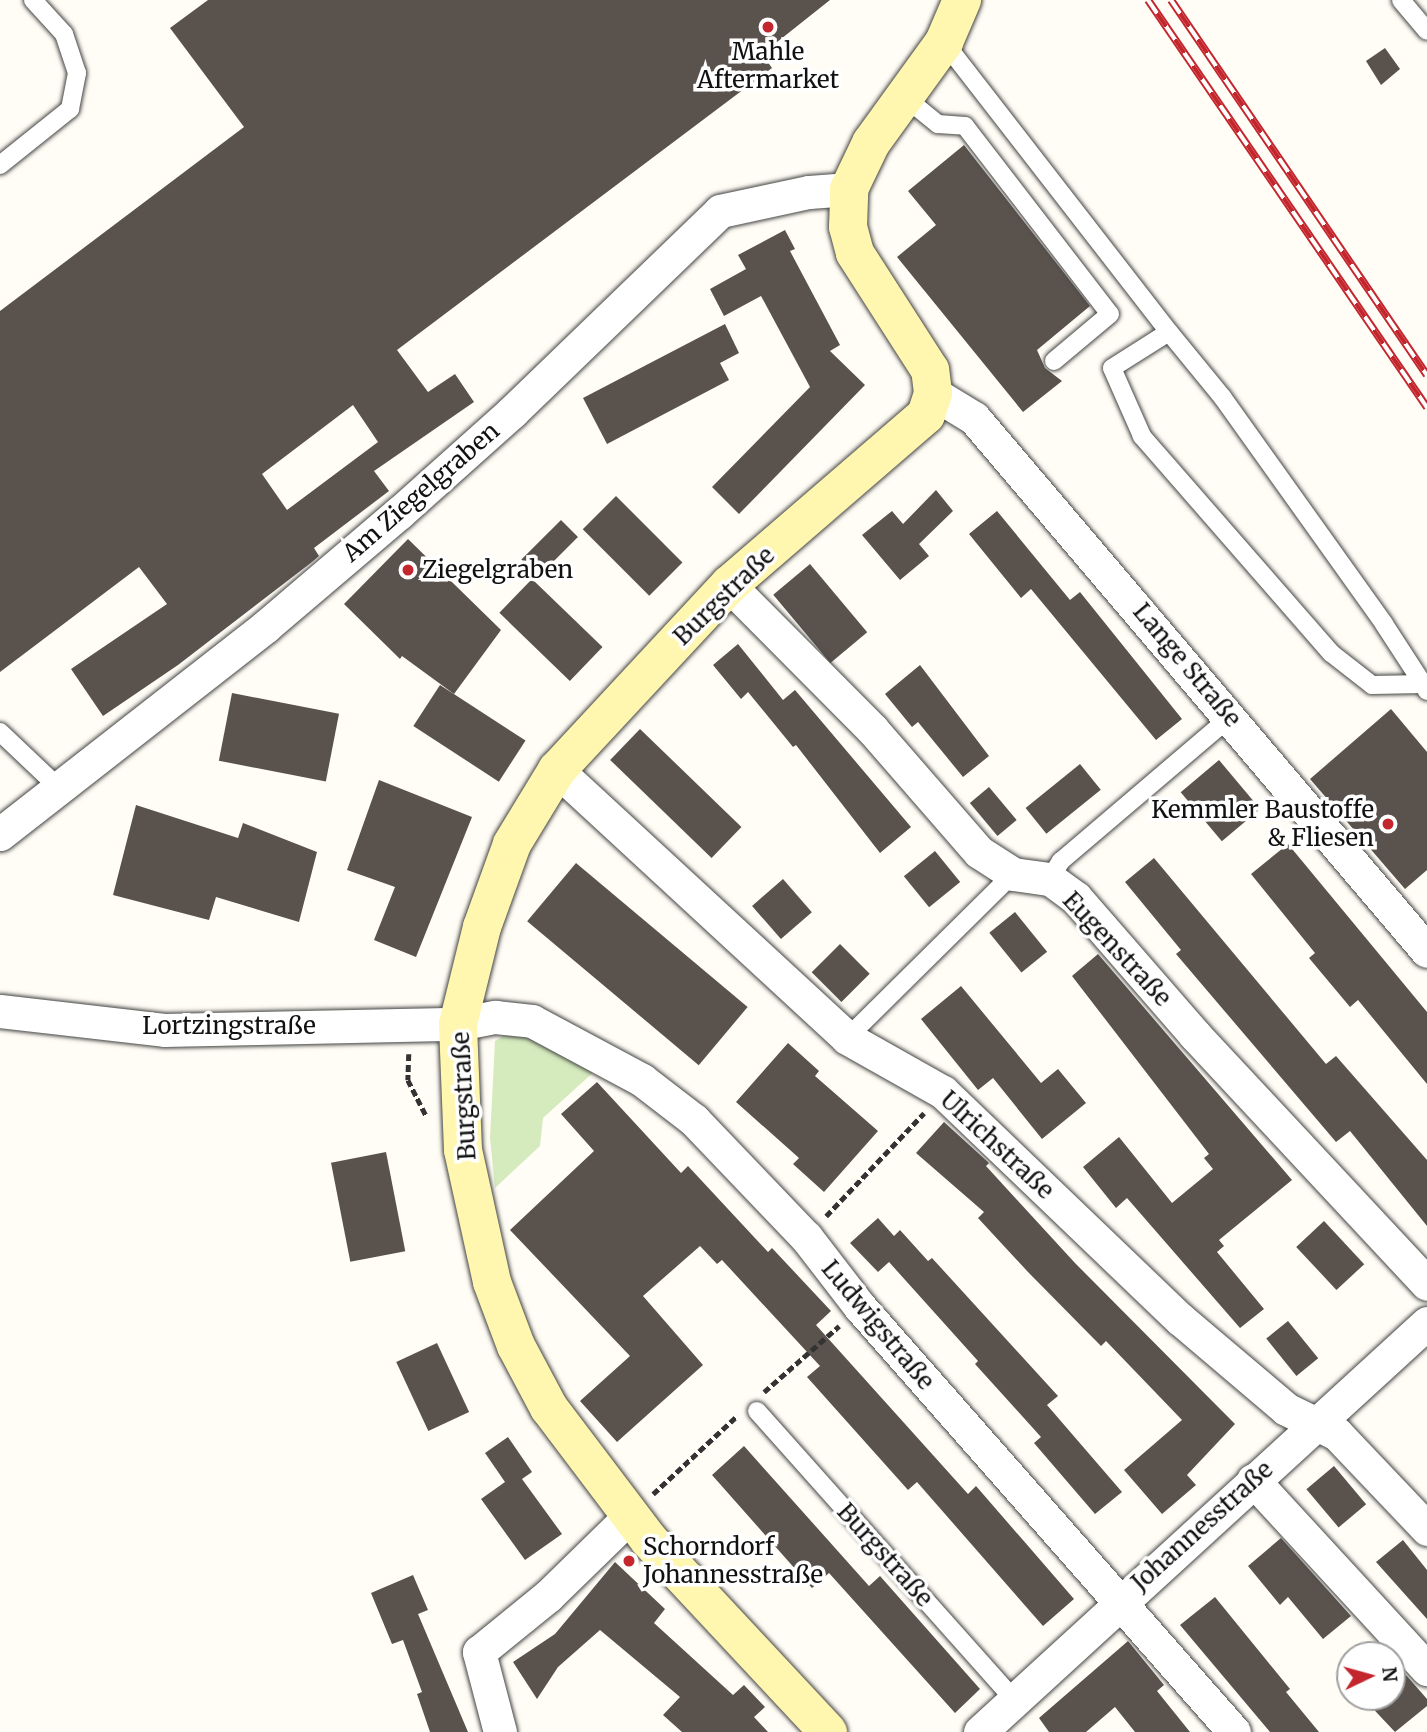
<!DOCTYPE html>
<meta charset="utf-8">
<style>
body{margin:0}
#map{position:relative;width:1427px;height:1732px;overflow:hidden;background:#fffdf5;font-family:Merriweather,serif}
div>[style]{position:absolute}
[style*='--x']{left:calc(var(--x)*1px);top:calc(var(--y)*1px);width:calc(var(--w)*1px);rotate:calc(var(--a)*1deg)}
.green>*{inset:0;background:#d5ebbd}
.building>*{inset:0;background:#5a524d;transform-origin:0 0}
.path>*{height:4.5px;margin-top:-2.25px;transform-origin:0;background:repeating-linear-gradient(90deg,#333 0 7px,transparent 0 10.5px)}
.roads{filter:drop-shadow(0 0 2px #444) drop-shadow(0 0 2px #444)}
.lane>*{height:18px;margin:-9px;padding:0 9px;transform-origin:9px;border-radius:9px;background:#fff}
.street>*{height:33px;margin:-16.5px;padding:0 16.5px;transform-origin:16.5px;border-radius:16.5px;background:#fff}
.secondary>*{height:38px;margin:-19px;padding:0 19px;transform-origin:19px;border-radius:19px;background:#fff6b0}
.rail>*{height:8px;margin-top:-4px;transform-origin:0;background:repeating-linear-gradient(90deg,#fff 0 16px,#c4262e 0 32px);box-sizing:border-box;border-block:2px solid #c4262e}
.dots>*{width:19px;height:19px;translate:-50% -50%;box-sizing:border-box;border:4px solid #fff;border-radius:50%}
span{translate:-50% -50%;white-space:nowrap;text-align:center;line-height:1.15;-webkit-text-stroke:7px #fff;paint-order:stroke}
.poi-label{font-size:24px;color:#111}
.left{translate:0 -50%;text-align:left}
.right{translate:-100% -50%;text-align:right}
.street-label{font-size:24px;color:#111}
.north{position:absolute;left:1336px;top:1641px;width:70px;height:70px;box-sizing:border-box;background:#fff;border:2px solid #a0a0a0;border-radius:50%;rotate:85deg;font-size:19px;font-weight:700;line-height:28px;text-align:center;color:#111}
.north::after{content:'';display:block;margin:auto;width:24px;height:32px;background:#c4262e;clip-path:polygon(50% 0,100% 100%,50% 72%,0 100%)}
</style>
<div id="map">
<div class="green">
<i style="clip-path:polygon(531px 1032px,597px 1069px,543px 1118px,540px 1146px,495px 1188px,490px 1138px,495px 1041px,509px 1033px)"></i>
</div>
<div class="building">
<i style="clip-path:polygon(evenodd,208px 0,830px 0,762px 54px,772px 68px,397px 350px,428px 392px,455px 374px,474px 402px,374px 471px,389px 491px,314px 548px,319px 556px,312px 562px,178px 665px,103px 716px,71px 669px,167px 604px,139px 567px,0 672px,0 311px,244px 127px,170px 28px,208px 0,353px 405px,378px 442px,287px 510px,262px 474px,353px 405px)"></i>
<i style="clip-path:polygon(1385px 48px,1400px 69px,1381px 85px,1366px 61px)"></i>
<i style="clip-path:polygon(964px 145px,1090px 306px,1037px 350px,1045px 368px,1062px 381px,1023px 412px,897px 257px,936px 225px,908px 191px)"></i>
<i style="clip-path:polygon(785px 230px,795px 249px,790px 251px,840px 345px,830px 351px,865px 385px,739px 514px,712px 487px,810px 387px,761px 296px,724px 316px,710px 289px,746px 269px,738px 255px)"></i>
<i style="clip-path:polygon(725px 324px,739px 353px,720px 363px,729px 380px,607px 444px,583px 398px)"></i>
<i style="clip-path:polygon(936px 490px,953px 511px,919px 544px,929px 556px,900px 580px,862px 535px,892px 511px,903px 524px)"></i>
<i style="left:616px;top:496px;width:94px;height:47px;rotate:45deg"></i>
<i style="clip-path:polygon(997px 511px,1070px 600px,1080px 592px,1182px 719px,1156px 740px,1031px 589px,1021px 598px,969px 534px)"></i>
<i style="left:561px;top:520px;width:24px;height:56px;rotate:45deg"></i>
<i style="clip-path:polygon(408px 539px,501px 630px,454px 694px,402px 656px,400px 659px,344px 604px)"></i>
<i style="left:810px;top:564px;width:89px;height:48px;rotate:50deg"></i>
<i style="left:532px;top:579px;width:98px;height:47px;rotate:44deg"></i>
<i style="clip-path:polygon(738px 644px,783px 700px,795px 690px,911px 827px,880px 853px,796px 745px,793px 747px,748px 692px,741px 699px,713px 665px)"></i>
<i style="clip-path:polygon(920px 665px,989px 756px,963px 777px,918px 722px,912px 727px,885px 694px)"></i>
<i style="left:440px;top:685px;width:102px;height:49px;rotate:33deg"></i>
<i style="left:232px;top:693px;width:109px;height:69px;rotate:11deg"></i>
<i style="clip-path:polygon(1391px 709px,1427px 752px,1427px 870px,1405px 889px,1310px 779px)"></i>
<i style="left:640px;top:729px;width:141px;height:43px;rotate:44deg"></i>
<i style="left:1219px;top:760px;width:64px;height:50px;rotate:50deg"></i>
<i style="left:1080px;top:764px;width:33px;height:70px;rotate:51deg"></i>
<i style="clip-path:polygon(379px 780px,472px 817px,416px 957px,374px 940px,395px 887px,347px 870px)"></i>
<i style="left:989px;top:787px;width:43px;height:25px;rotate:50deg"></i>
<i style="clip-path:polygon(136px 805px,238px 838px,243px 823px,317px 852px,299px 922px,216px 897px,209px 920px,113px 895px)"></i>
<i style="clip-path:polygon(1288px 844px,1427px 1012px,1427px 1084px,1358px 1000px,1350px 1007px,1309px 958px,1315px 953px,1251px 874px)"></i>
<i style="left:935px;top:851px;width:40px;height:40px;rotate:51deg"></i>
<i style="clip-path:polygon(1154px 858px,1326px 1064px,1336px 1056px,1427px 1160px,1427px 1226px,1350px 1131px,1336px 1142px,1176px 954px,1181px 950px,1125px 882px)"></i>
<i style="left:576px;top:863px;width:224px;height:76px;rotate:40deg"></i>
<i style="left:783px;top:879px;width:44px;height:41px;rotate:49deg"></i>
<i style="left:1015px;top:912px;width:51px;height:33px;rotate:51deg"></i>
<i style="left:840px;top:944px;width:42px;height:40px;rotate:45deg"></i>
<i style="clip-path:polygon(1098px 954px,1292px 1180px,1219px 1240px,1224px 1246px,1217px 1252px,1264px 1309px,1240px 1328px,1127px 1198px,1116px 1208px,1083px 1167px,1119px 1137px,1172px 1203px,1213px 1169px,1204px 1158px,1209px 1154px,1072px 976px)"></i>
<i style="clip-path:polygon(961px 986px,1041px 1083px,1058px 1069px,1086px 1103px,1042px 1139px,993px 1078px,978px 1090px,921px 1019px)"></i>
<i style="clip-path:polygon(788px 1043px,819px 1071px,815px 1076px,878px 1131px,824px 1192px,793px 1164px,799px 1158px,736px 1102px)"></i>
<i style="clip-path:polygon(597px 1082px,681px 1173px,688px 1166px,768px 1252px,772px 1248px,831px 1311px,816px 1325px,968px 1494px,976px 1486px,1074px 1599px,1043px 1626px,917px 1482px,908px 1490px,807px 1377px,820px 1366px,722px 1260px,717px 1264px,700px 1246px,643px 1296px,703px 1365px,617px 1442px,580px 1401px,630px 1356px,510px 1230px,594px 1151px,561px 1114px)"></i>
<i style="clip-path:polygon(944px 1122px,989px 1163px,986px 1166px,1075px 1263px,1235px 1424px,1187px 1475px,1196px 1485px,1162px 1514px,1124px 1470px,1182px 1420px,1106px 1341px,1101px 1346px,1028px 1272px,978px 1218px,984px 1212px,916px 1153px)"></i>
<i style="left:386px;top:1152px;width:101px;height:56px;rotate:79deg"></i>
<i style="clip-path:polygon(878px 1218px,894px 1236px,900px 1230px,928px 1261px,932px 1258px,1058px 1396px,1047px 1405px,1122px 1492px,1095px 1514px,1034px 1443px,1041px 1437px,975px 1364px,978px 1361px,889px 1262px,878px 1272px,850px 1243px)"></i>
<i style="left:1324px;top:1221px;width:59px;height:38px;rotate:47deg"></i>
<i style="left:1288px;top:1321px;width:48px;height:28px;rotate:51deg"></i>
<i style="left:437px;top:1343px;width:76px;height:45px;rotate:65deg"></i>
<i style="clip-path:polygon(508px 1437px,532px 1472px,522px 1479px,562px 1534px,525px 1560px,481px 1499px,505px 1482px,485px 1453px)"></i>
<i style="clip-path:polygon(744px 1446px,869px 1586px,880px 1576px,980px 1689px,955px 1713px,829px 1573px,812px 1588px,712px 1475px)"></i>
<i style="left:1334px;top:1466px;width:50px;height:36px;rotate:50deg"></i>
<i style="clip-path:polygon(1281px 1538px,1351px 1616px,1323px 1639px,1288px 1597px,1280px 1605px,1248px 1566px)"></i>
<i style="clip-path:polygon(1403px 1540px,1427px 1570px,1427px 1619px,1376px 1562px)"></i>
<i style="clip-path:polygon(615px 1562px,665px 1609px,654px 1623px,733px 1695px,744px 1685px,765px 1707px,754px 1717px,768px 1732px,682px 1732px,663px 1715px,680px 1697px,600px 1630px,558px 1667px,537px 1699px,513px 1662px,555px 1634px)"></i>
<i style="clip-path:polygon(413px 1575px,428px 1610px,418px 1614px,468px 1732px,430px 1732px,417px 1694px,422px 1692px,403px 1640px,392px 1644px,371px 1593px)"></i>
<i style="clip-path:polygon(1215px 1597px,1290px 1689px,1286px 1692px,1319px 1732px,1270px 1732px,1180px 1625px)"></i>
<i style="clip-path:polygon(1128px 1641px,1164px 1685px,1157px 1691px,1190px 1732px,1135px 1732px,1115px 1707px,1086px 1732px,1049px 1732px,1039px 1718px)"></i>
<i style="clip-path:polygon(1392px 1659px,1427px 1699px,1427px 1706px,1395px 1732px,1362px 1697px,1392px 1697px)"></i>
</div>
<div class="path">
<i style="--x:409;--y:1054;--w:26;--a:92"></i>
<i style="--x:408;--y:1080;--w:39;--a:63"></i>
<i style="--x:826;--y:1216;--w:142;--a:-46.4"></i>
<i style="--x:764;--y:1392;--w:100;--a:-41.3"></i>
<i style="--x:653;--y:1494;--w:115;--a:-42.9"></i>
</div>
<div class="roads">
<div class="lane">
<i style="--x:1401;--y:0;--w:40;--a:50"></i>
<i style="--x:944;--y:42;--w:367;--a:52.2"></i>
<i style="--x:907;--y:99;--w:40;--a:39"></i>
<i style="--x:938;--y:124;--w:27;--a:4"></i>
<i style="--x:965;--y:126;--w:237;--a:52.4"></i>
<i style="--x:1110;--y:314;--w:73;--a:140"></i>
<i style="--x:0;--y:165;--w:90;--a:-38.7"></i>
<i style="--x:70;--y:109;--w:37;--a:-79"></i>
<i style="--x:77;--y:73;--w:41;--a:-108.4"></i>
<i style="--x:64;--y:34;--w:46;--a:-132.4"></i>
<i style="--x:1423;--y:684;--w:51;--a:178.9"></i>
<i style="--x:1372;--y:685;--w:52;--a:-142"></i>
<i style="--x:1331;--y:653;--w:288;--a:-131.1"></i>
<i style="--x:1142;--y:436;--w:74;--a:-113.8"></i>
<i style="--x:1112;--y:368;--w:67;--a:-32.3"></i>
<i style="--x:1169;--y:332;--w:85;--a:50.7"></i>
<i style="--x:1223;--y:398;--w:277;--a:54.5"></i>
<i style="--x:1384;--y:624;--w:72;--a:57"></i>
<i style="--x:1423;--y:684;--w:8;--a:60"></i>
<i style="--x:0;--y:732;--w:81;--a:43.5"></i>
<i style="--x:1050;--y:879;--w:21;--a:-59"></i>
<i style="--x:1061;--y:861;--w:222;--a:-40.4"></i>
<i style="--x:847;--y:1038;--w:233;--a:-44.7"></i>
<i style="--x:757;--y:1411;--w:386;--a:48.3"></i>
</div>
<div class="street">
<i style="--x:933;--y:393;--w:48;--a:31.4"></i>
<i style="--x:974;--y:418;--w:699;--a:49.64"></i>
<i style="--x:729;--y:585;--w:203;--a:45.2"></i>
<i style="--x:872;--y:729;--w:163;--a:49"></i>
<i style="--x:979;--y:852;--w:40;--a:32.9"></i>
<i style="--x:1013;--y:874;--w:37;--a:8"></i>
<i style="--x:1050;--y:879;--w:32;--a:36"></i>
<i style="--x:1076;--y:898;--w:181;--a:49"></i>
<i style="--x:1195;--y:1035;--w:340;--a:47"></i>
<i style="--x:557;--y:770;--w:395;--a:42.7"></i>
<i style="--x:847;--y:1038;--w:110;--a:29.4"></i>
<i style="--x:943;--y:1092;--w:328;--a:43.8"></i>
<i style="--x:1180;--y:1319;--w:139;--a:40.3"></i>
<i style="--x:1286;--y:1409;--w:57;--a:26.1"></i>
<i style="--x:1337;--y:1434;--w:131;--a:46.5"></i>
<i style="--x:0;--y:834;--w:338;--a:-38"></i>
<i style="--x:266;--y:626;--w:175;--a:-40.4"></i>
<i style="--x:399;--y:513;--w:152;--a:-41.8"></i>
<i style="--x:512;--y:412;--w:289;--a:-44"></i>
<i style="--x:720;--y:211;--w:91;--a:-12.1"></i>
<i style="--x:809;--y:192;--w:40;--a:-4.3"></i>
<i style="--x:0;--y:1011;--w:165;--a:6.6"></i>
<i style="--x:164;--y:1030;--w:294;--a:-1.2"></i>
<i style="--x:458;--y:1024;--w:38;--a:-11"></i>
<i style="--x:495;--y:1017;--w:37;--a:6"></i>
<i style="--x:532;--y:1021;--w:125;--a:28.2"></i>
<i style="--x:642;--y:1080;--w:66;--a:37.6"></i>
<i style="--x:694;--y:1120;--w:162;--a:46.3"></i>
<i style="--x:806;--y:1237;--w:88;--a:52.4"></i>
<i style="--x:860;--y:1307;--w:566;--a:48.65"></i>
<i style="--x:1253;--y:1480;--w:257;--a:47.4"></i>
<i style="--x:500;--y:1732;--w:83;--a:-104.7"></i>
<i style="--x:479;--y:1652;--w:89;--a:-39.1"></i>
<i style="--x:548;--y:1596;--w:115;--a:-44.3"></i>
<i style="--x:980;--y:1732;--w:606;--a:-42.46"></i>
</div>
<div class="secondary">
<i style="--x:828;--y:1732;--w:262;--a:-133"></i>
<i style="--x:649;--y:1540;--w:166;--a:-127.1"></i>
<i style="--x:549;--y:1408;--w:70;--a:-118"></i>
<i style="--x:516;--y:1346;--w:68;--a:-110.6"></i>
<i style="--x:492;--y:1282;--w:135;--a:-102.4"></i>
<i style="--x:463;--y:1150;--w:126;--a:-92.3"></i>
<i style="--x:458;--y:1024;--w:100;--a:-76.1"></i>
<i style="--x:482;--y:927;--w:88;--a:-70.1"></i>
<i style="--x:512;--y:844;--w:87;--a:-58.7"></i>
<i style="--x:557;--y:770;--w:253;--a:-47.1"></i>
<i style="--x:729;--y:585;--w:260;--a:-40.8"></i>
<i style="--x:926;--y:415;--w:23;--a:-72"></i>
<i style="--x:933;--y:393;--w:23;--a:-97"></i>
<i style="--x:930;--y:370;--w:139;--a:-122.7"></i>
<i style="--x:855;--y:253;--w:27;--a:-105"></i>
<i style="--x:848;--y:227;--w:38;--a:-88"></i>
<i style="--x:849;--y:189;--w:51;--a:-64.4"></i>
<i style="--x:871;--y:143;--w:125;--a:-54.1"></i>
<i style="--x:944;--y:42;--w:46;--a:-66.8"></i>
</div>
</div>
<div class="rail">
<i style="--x:1148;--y:0;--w:494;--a:55.6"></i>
<i style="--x:1171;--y:0;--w:454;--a:55.7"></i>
</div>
<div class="dots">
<i style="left:768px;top:27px;background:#c4262e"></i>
<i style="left:408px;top:570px;background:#c4262e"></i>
<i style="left:1388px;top:824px;background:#c4262e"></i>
<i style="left:629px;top:1561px;background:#c4262e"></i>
</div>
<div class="poi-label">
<span style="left:768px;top:66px">Mahle<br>Aftermarket</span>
<span class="left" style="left:422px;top:570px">Ziegelgraben</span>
<span class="right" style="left:1374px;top:824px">Kemmler Baustoffe<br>&amp; Fliesen</span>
<span class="left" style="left:643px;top:1561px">Schorndorf<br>Johannesstraße</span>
</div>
<div class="street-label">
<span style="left:421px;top:492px;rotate:-41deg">Am Ziegelgraben</span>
<span style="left:724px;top:596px;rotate:-44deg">Burgstraße</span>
<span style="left:1187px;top:665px;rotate:50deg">Lange Straße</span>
<span style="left:1117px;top:949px;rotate:47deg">Eugenstraße</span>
<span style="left:229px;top:1026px">Lortzingstraße</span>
<span style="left:464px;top:1096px;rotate:-93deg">Burgstraße</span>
<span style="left:997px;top:1145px;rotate:43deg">Ulrichstraße</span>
<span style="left:878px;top:1325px;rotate:50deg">Ludwigstraße</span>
<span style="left:1202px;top:1526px;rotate:-42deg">Johannesstraße</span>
<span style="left:885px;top:1555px;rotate:48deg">Burgstraße</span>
</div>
<div class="north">N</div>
</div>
